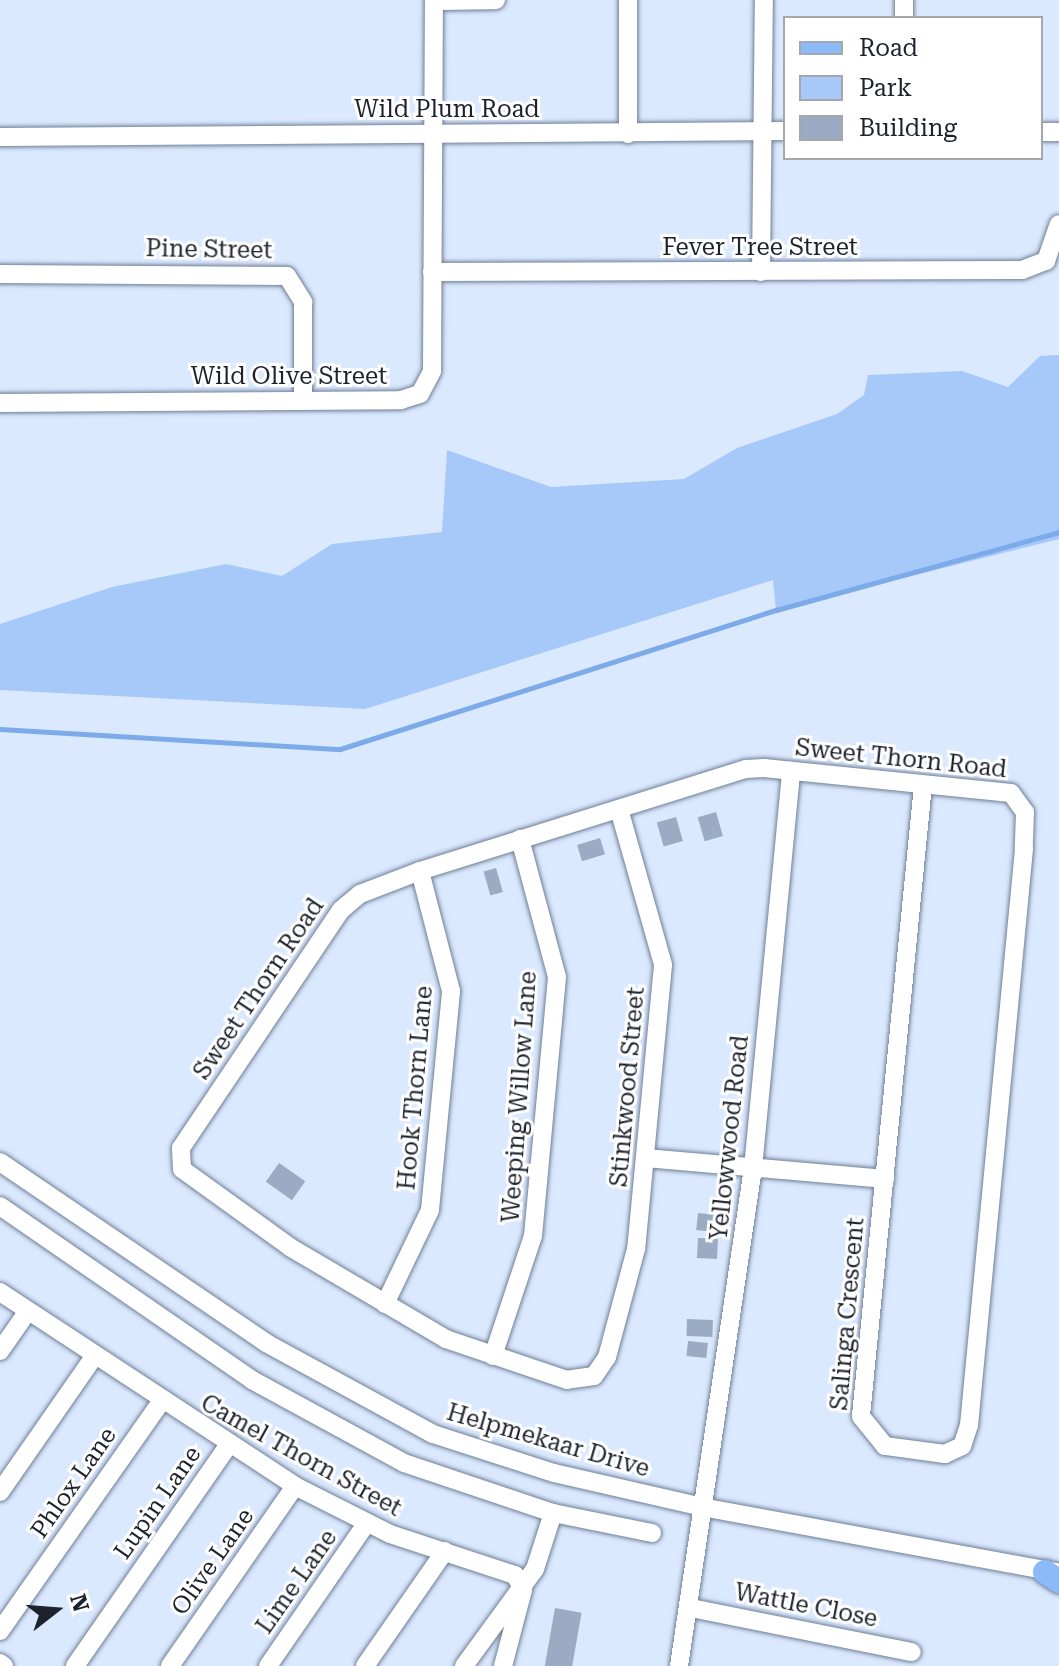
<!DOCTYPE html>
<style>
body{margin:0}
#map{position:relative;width:1059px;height:1666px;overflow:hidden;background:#dbe9fe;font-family:"Roboto Serif",serif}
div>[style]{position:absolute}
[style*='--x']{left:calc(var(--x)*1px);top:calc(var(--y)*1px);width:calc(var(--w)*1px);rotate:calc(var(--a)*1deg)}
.green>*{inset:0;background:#a6c9f9}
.stream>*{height:5px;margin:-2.5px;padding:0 2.5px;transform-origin:2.5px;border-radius:2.5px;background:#7daae9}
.building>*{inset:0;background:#9aabc3;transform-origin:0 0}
.roads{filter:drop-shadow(0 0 2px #6e7f96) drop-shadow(0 0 2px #6e7f96)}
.minor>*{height:18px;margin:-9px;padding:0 9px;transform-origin:9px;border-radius:9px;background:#fff}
.major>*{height:24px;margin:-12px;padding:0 12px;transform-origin:12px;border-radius:12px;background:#8bbaf9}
span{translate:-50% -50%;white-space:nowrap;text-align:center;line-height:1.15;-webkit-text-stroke:6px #fff;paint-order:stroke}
.street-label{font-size:24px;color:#1d232d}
.legend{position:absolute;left:783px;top:16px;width:260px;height:144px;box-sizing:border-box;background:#fff;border:2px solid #a5a7ab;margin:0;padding:10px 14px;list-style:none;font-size:24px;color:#1d232d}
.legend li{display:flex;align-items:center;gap:16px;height:40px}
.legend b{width:40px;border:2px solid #a5a7ab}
.north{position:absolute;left:16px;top:1570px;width:80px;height:80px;-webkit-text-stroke:6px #fff;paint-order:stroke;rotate:73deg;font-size:22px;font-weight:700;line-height:32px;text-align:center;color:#1d232d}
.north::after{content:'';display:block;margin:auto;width:28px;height:36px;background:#1d232d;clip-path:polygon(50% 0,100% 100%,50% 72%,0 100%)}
</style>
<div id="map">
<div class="green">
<i style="clip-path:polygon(1059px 355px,1059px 539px,776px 610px,773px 580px,365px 709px,0 690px,0 624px,112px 587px,226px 564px,282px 576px,332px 544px,442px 532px,447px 450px,551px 487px,684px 479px,737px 448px,837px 414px,864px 395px,868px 375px,962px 371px,1008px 387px,1040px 356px)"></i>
</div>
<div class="stream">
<i style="--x:0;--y:729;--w:341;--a:3.4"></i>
<i style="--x:340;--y:749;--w:458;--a:-17.7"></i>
<i style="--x:776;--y:610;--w:294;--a:-15.4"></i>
</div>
<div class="building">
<i style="left:716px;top:812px;width:25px;height:19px;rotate:74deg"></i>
<i style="left:676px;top:817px;width:25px;height:20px;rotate:74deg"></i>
<i style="left:600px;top:838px;width:17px;height:24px;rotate:73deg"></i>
<i style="left:496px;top:868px;width:25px;height:13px;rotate:74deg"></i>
<i style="left:279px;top:1163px;width:32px;height:23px;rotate:35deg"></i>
<i style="left:698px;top:1213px;width:19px;height:17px;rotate:6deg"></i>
<i style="left:698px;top:1238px;width:20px;height:20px;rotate:3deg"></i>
<i style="left:687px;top:1319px;width:26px;height:17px;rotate:2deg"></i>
<i style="left:688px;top:1341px;width:20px;height:15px;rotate:6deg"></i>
<i style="left:555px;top:1608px;width:27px;height:59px;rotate:10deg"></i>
</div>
<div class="roads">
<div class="minor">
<i style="--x:628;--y:0;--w:134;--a:90"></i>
<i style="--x:434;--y:1;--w:62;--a:-0.9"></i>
<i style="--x:904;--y:18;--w:18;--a:-90"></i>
<i style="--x:1041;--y:132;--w:18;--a:0"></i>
<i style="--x:0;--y:137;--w:785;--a:-0.44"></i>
<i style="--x:432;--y:272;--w:590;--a:-0.19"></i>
<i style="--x:1022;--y:270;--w:26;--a:-21"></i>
<i style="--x:1046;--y:261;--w:39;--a:-71"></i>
<i style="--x:761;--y:272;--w:272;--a:-89.4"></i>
<i style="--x:0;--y:274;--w:287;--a:0.4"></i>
<i style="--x:287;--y:276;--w:31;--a:58"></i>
<i style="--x:303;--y:302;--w:99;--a:90"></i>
<i style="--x:0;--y:403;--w:401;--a:-0.4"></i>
<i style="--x:401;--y:400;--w:20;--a:-18"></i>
<i style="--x:420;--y:394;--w:26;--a:-62"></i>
<i style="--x:432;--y:371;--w:371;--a:-89.7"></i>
<i style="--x:619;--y:809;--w:162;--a:74.2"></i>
<i style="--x:663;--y:965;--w:285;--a:95.4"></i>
<i style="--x:636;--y:1249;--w:112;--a:105"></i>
<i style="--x:607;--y:1357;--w:23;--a:124"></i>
<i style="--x:594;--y:1376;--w:27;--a:172"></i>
<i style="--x:567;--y:1380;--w:128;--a:-161.3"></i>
<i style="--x:446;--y:1339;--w:181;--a:-149.5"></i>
<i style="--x:290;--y:1247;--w:133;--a:-144.2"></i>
<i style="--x:182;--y:1169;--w:21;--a:-93"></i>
<i style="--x:181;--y:1148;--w:287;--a:-56.1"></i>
<i style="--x:341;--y:910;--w:25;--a:-40"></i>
<i style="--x:360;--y:894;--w:64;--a:-21"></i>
<i style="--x:420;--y:871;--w:342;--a:-17.4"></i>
<i style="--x:746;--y:769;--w:18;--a:-3"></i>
<i style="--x:764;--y:768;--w:248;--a:5.8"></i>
<i style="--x:1011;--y:793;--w:24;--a:54"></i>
<i style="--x:1025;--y:812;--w:37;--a:92"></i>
<i style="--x:1024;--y:849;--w:579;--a:95.45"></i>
<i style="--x:969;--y:1425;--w:22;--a:108"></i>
<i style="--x:962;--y:1446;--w:19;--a:155"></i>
<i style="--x:945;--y:1454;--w:61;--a:-172.4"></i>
<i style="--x:885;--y:1446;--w:38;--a:-129"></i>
<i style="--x:861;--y:1416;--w:634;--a:-84.39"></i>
<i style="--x:646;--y:1158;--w:240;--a:5"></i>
<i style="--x:0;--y:1162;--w:322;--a:34.2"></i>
<i style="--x:266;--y:1343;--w:190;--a:28.6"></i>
<i style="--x:433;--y:1434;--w:127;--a:17.9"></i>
<i style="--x:554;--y:1473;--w:157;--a:12.9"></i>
<i style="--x:707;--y:1508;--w:355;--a:10.4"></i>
<i style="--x:0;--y:1206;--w:306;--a:34.6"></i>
<i style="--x:252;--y:1380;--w:173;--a:28.6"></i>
<i style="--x:404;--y:1463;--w:157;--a:18.6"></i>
<i style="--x:553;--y:1513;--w:101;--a:11.4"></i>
<i style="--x:0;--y:1292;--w:353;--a:33.3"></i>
<i style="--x:295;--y:1486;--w:106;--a:26.8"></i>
<i style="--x:390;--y:1534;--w:132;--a:18.2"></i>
<i style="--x:515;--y:1575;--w:17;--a:62"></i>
<i style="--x:523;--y:1590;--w:79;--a:104.7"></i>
<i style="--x:385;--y:1304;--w:104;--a:-64.4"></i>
<i style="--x:430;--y:1210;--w:220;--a:-84.5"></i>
<i style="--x:451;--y:991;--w:124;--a:-104.5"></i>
<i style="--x:0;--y:1351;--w:49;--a:-55"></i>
<i style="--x:493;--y:1356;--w:126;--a:-71.6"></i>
<i style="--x:533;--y:1236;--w:260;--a:-84.7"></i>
<i style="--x:557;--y:977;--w:143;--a:-105"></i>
<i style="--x:0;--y:1492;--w:163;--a:-55.2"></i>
<i style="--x:691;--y:1608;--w:225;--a:11.3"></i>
<i style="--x:0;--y:1631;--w:279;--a:-54.9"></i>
<i style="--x:0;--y:1663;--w:5;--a:37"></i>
<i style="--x:75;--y:1666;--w:267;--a:-55.2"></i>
<i style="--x:170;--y:1666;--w:219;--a:-55.2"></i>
<i style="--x:268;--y:1666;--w:173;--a:-55.4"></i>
<i style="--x:365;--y:1666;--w:140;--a:-55.2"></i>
<i style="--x:464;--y:1666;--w:120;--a:-53.8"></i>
<i style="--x:535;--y:1569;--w:59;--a:-72.2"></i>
<i style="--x:679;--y:1666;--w:503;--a:-81.55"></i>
<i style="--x:753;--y:1168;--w:399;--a:-84.5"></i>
</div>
<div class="major">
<i style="--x:1045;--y:1572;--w:17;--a:33"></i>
</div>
</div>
<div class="street-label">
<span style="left:447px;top:110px">Wild Plum Road</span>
<span style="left:760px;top:248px">Fever Tree Street</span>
<span style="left:209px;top:250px;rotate:1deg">Pine Street</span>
<span style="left:289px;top:377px">Wild Olive Street</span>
<span style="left:901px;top:759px;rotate:6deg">Sweet Thorn Road</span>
<span style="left:259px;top:989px;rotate:-56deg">Sweet Thorn Road</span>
<span style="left:628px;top:1087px;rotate:-85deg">Stinkwood Street</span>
<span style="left:416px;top:1088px;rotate:-85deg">Hook Thorn Lane</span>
<span style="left:520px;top:1097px;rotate:-86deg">Weeping Willow Lane</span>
<span style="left:730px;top:1138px;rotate:-84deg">Yellowwood Road</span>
<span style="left:848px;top:1314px;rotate:-85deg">Salinga Crescent</span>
<span style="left:548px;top:1441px;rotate:16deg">Helpmekaar Drive</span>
<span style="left:301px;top:1456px;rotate:29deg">Camel Thorn Street</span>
<span style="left:74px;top:1483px;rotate:-55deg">Phlox Lane</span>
<span style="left:158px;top:1503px;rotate:-55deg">Lupin Lane</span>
<span style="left:213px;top:1562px;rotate:-55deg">Olive Lane</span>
<span style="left:297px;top:1582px;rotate:-55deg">Lime Lane</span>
<span style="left:806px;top:1606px;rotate:11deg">Wattle Close</span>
</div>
<ul class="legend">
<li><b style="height:10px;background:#8bbaf9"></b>Road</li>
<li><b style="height:22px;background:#a6c9f9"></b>Park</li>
<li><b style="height:22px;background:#9aabc3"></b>Building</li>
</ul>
<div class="north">N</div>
</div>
